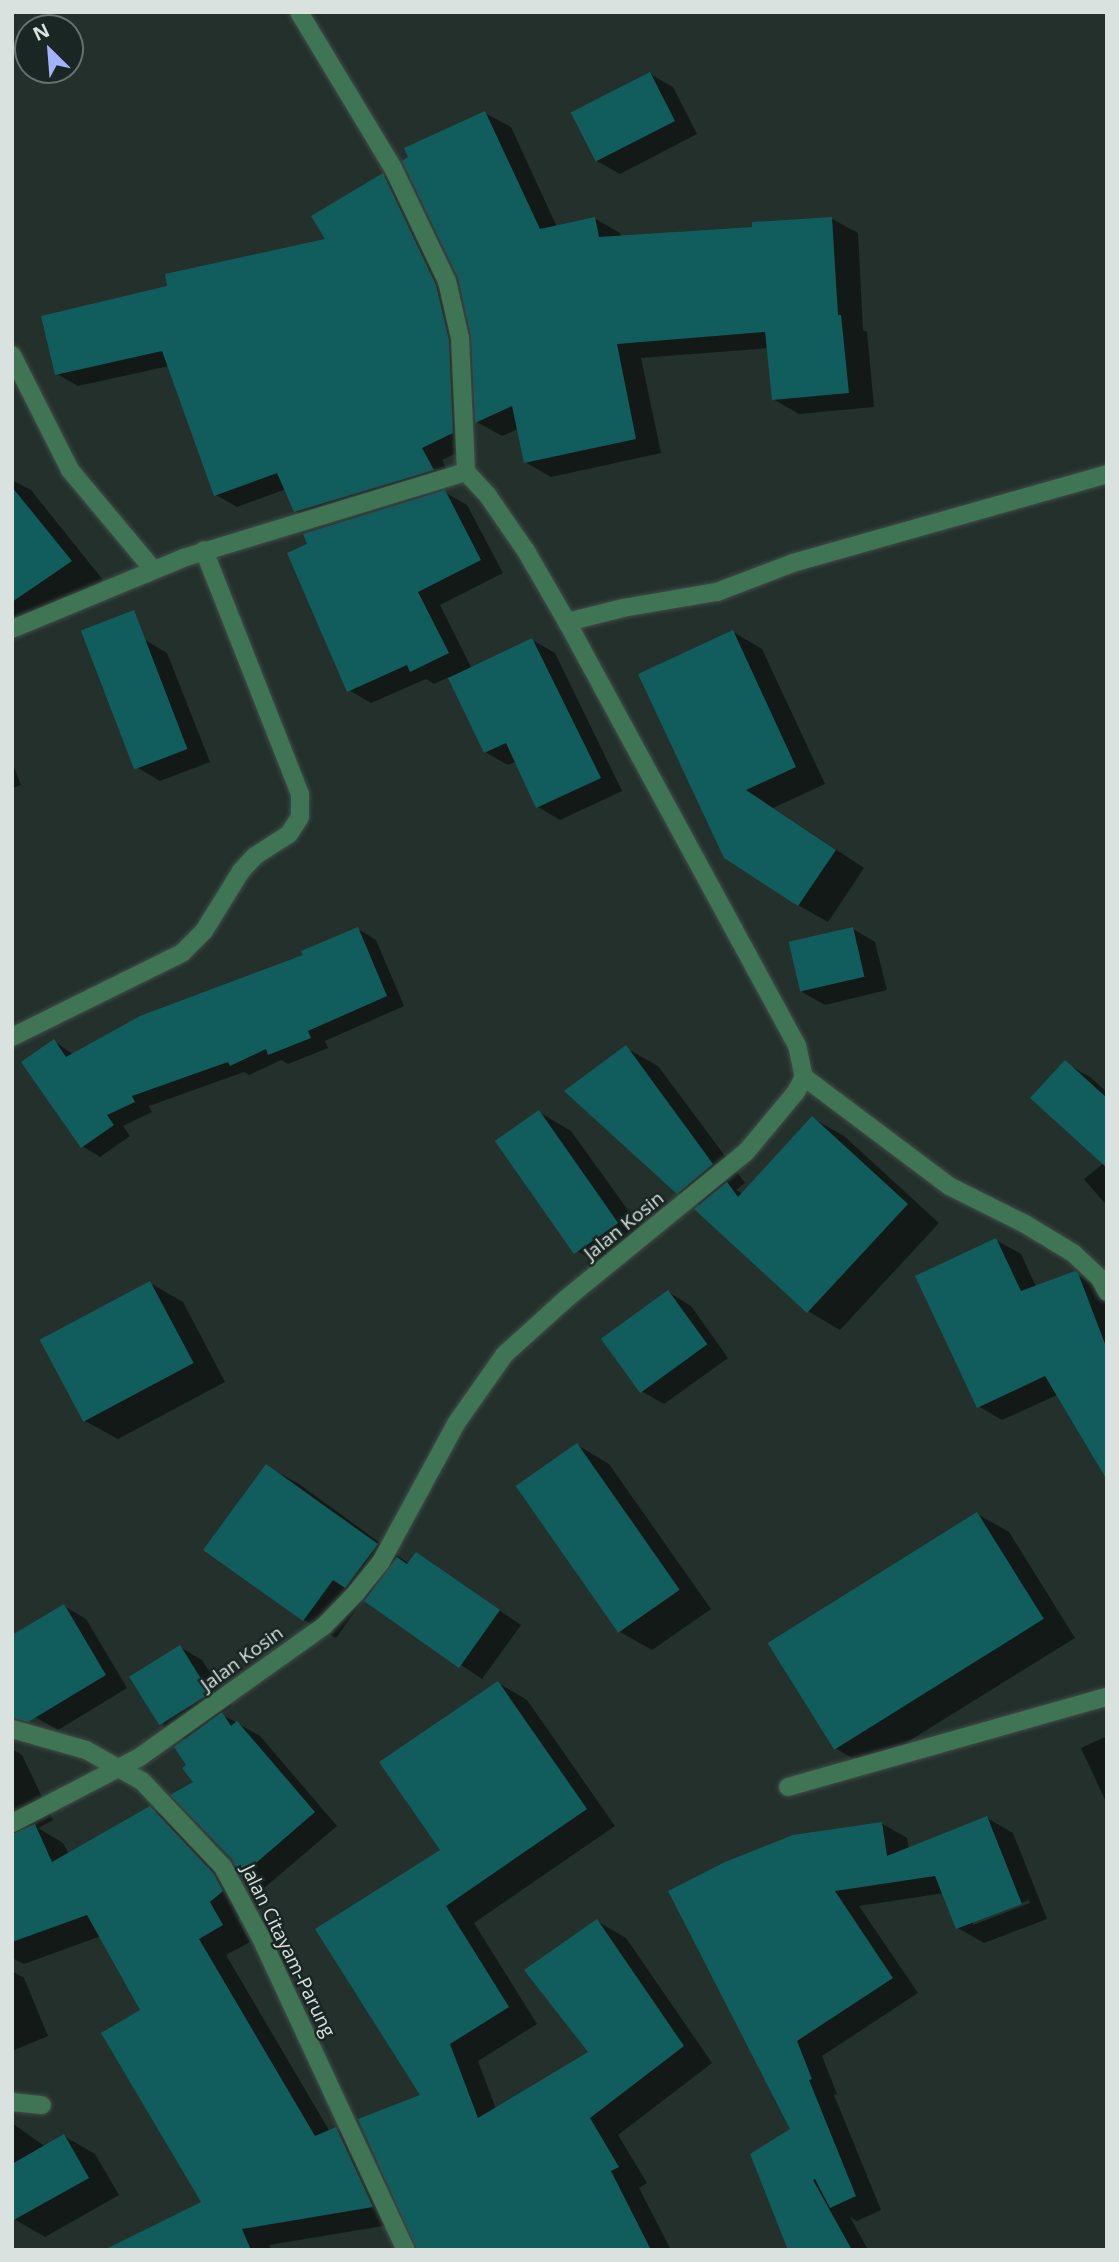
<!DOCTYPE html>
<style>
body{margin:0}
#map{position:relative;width:1119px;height:2262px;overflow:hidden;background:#23302c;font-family:"Open Sans",sans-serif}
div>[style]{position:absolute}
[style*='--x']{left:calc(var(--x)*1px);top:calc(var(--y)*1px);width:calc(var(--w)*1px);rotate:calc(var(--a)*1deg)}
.shadow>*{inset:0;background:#0007}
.building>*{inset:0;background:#115d5e;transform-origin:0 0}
.roads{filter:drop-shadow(0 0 2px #404c49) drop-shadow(0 0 2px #404c49)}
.street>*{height:18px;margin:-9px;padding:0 9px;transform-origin:9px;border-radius:9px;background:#3f7554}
span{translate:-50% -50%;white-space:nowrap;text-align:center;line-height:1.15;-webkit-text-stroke:5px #192623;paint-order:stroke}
.street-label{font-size:19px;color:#dae2df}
.frame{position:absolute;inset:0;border:14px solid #dae2df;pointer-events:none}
.north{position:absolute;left:14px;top:14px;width:70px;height:70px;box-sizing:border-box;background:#192623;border:2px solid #66716e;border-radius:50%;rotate:335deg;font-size:19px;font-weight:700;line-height:28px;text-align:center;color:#dae2df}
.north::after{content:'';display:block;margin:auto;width:24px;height:32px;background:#a3b2fc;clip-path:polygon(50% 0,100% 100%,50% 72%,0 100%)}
</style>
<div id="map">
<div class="shadow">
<i style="clip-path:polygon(650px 74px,673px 87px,697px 134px,620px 174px,597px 161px)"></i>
<i style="clip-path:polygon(485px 113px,511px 127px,557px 227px,594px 218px,620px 233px,621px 237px,754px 229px,832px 219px,858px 233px,863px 330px,867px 332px,874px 407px,799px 414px,773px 399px,769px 348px,641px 358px,661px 453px,551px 477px,525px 462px,518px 429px,502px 436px,477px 422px)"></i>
<i style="clip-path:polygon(383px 175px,404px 187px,457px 298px,474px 445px,442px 460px,454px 482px,316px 524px,295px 511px,286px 489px,237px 507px,216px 495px,169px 366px,78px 386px,57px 374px,169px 288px,328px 240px)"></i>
<i style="clip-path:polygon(12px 480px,31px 490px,103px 580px,12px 641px)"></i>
<i style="clip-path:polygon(444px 492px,467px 505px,503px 573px,440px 605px,472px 669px,532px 640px,555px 653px,622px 791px,560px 820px,538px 807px,517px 761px,508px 765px,485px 752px,449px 677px,434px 684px,426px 679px,371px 703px,349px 690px)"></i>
<i style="clip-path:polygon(733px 632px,762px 649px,825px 784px,773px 808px,864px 868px,828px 922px,798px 905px,641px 675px)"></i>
<i style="clip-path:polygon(145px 640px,167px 653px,210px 762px,160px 781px,138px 768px)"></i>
<i style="clip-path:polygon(12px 762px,21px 785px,12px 788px)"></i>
<i style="clip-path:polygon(358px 929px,376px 940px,404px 1006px,325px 1041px,328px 1048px,288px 1064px,281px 1060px,249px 1075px,244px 1072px,149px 1106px,152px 1112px,123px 1126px,130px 1136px,100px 1157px,82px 1146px,54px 1041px,74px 1055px,306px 956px)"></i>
<i style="clip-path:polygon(853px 929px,875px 942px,887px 990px,825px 1005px,802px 992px)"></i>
<i style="clip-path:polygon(626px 1048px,658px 1066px,745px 1183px,736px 1190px,743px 1194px,812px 1118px,844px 1136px,939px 1223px,840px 1330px,808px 1311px,701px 1206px,678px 1192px)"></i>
<i style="clip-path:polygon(1065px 1063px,1090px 1077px,1107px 1092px,1107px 1206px,1084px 1179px,1104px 1163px)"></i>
<i style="clip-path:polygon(539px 1112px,571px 1131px,651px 1242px,611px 1271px,579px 1252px)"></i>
<i style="clip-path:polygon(996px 1240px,1021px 1254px,1036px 1287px,1075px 1273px,1107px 1293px,1107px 1477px,1057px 1395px,1002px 1420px,978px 1406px)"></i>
<i style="clip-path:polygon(150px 1283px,183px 1302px,225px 1382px,118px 1439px,85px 1421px)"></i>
<i style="clip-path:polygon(668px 1292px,691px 1306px,728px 1358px,664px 1404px,641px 1391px)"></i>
<i style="clip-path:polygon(577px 1445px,609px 1464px,711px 1609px,652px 1650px,620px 1632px)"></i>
<i style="clip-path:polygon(266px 1466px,299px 1484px,409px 1564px,416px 1554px,521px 1625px,482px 1679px,364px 1599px,336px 1638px,304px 1620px)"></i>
<i style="clip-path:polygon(977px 1514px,1009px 1532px,1075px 1638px,867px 1767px,835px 1748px)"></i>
<i style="clip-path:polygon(64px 1606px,86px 1619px,127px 1688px,58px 1730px,35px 1717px)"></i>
<i style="clip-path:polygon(180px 1647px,202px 1660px,232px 1706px,221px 1714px,260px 1736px,337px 1826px,264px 1888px,242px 1875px,188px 1765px,186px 1740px,163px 1726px)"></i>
<i style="clip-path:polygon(498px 1683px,527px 1700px,615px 1826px,474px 1923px,537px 2024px,478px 2061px,496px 2109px,591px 2052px,597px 1921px,626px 1938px,712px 2063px,618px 2135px,647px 2183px,639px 2188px,671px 2250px,418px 2250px,422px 2096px,442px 1851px)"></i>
<i style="clip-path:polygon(1107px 1736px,1107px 1804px,1081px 1748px)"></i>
<i style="clip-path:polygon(12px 1749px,22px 1755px,53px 1820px,38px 1828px,63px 1843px,69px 1854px,150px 1808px,179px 1825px,251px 1908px,238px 1919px,250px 1942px,226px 1955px,330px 2132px,336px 2129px,365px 2146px,401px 2223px,269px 2245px,271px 2250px,112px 2250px,203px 2203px,143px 2011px,101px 1936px,24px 1964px,12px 1958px)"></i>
<i style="clip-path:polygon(evenodd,987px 1818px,1013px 1833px,1047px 1919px,984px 1943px,958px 1928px,944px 1893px,859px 1906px,918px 1993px,822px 2056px,837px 2094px,834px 2095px,881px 2210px,857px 2221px,850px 2217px,868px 2250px,790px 2250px,792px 2129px,670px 1891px,881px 1823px,907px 1838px,909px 1849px,987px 1818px,1029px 1900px,1030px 1903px,973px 1925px,973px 1921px,1029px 1900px)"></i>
<i style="clip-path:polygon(12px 1971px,24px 1978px,48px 2036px,12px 2051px)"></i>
<i style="clip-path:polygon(12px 2123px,46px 2147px,64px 2136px,95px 2154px,119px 2195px,45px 2237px,14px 2219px)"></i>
</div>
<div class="building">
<i style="left:650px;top:72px;width:55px;height:89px;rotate:63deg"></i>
<i style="clip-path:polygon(485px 111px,540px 229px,595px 217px,599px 237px,752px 227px,752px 222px,832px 217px,838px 315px,841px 315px,849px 393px,772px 400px,765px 332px,617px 344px,636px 439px,524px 463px,512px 406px,475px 423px,471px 337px,458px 278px,402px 161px,408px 157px,404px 148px)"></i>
<i style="clip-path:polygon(383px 173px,436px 285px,449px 340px,453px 433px,422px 448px,434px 470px,294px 512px,277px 473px,214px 496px,162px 351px,55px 375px,41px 316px,167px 286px,165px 274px,325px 239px,311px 216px)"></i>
<i style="clip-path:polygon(12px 487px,72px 561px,12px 602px)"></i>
<i style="clip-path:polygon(445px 490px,481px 560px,418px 592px,449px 653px,410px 672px,407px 665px,347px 692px,287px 553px,307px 544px,303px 534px)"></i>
<i style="left:134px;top:610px;width:149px;height:57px;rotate:69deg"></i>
<i style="clip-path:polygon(733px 630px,796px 767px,746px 790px,836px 850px,798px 906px,724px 858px,638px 674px)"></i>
<i style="clip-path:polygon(532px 638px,601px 778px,536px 808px,506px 743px,484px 753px,448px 678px)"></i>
<i style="clip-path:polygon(358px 927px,387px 996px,308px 1031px,311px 1038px,268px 1055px,266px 1049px,230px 1066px,228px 1062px,132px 1096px,135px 1102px,107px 1115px,114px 1125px,81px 1148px,21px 1062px,54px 1039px,66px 1057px,140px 1016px,303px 955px,301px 951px)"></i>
<i style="left:853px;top:927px;width:51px;height:66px;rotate:77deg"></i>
<i style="clip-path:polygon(626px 1045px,713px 1164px,677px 1194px,564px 1091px)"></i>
<i style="clip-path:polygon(1065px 1060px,1107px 1098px,1107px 1168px,1030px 1098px)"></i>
<i style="left:539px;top:1110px;width:138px;height:54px;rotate:55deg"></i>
<i style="clip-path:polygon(812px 1116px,908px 1204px,807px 1313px,694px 1209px,727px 1182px,738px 1197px)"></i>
<i style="clip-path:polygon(996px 1238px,1021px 1291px,1075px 1271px,1078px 1273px,1107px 1349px,1107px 1480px,1045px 1376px,977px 1408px,915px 1276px)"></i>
<i style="left:150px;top:1281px;width:93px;height:125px;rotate:62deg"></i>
<i style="left:668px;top:1290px;width:67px;height:83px;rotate:54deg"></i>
<i style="left:577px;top:1443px;width:179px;height:75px;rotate:55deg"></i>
<i style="clip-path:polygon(266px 1464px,378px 1544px,345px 1588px,333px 1580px,303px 1621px,203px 1550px)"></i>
<i style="left:977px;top:1512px;width:126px;height:247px;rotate:58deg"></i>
<i style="clip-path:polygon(416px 1552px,500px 1610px,459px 1668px,364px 1601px,397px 1557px,407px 1564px)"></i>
<i style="clip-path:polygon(64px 1604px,106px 1675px,28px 1722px,12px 1718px,12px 1635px)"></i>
<i style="left:180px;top:1645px;width:57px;height:60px;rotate:58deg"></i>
<i style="clip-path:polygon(498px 1681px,587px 1809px,446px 1906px,509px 2007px,450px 2044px,478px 2118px,588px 2052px,524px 1970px,597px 1919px,684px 2046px,590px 2118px,619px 2167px,611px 2171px,651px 2250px,417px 2250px,358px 2119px,420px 2095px,315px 1929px,440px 1850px,379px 1762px)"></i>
<i style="clip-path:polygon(222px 1712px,231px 1726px,237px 1721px,315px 1812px,241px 1876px,232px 1859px,170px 1795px,193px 1782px,182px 1768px,186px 1765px,174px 1747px)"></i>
<i style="clip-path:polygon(150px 1806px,214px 1874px,223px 1891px,210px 1902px,223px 1925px,199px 1939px,315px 2136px,336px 2127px,373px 2207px,242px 2229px,251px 2250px,104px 2250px,201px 2202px,101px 2033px,140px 2010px,87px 1915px,12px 1942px,12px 1834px,35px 1824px,52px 1862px)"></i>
<i style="clip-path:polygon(987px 1816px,1022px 1904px,956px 1929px,935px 1876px,835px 1891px,893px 1978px,797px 2041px,812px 2079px,809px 2080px,856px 2196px,830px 2208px,815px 2179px,813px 2180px,852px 2250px,788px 2250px,750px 2154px,790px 2129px,668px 1891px,725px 1862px,793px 1835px,882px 1822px,887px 1856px)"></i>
<i style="clip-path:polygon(64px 2134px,89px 2178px,12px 2221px,12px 2164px)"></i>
</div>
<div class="roads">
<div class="street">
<i style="--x:299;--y:12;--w:182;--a:58.9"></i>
<i style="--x:393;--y:168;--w:125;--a:64.5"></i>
<i style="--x:447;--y:281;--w:58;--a:77.2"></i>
<i style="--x:460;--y:338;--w:134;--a:87.4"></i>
<i style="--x:12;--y:355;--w:129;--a:63.2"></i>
<i style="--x:70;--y:470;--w:128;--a:50.1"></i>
<i style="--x:567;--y:622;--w:58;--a:-14"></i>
<i style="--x:623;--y:608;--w:95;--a:-9.7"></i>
<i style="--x:717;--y:592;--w:81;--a:-20.9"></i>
<i style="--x:793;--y:563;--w:326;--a:-15.8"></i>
<i style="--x:12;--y:629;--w:185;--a:-22.5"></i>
<i style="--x:183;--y:558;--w:296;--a:-16.9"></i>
<i style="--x:466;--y:472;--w:33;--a:47"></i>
<i style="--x:488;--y:496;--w:67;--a:55.4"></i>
<i style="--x:526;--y:551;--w:82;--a:60"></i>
<i style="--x:567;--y:622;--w:481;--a:61.5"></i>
<i style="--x:797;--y:1045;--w:33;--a:78"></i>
<i style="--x:804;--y:1077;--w:17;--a:118"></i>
<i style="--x:796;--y:1092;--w:78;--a:129.8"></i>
<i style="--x:746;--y:1152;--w:231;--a:140.8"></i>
<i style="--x:567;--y:1298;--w:84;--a:137.9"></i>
<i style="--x:505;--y:1354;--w:83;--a:125.2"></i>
<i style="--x:457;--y:1422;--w:159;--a:118.5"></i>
<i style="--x:381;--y:1562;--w:38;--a:129"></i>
<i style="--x:357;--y:1592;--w:47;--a:134.1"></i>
<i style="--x:324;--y:1626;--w:228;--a:144.6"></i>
<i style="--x:138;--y:1758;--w:142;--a:152.7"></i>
<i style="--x:12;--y:1037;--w:190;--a:-26.3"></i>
<i style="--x:182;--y:953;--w:31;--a:-45"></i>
<i style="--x:204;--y:931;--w:70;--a:-58.3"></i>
<i style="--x:241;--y:871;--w:21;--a:-47"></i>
<i style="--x:255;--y:856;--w:40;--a:-32.9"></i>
<i style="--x:289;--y:834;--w:20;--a:-57"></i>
<i style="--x:300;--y:817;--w:23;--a:-90"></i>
<i style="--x:300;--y:794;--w:262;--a:-111.5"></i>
<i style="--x:804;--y:1077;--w:181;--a:36.9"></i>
<i style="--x:949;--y:1186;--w:85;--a:26.6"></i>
<i style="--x:1025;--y:1224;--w:56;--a:31.1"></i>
<i style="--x:1073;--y:1253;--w:35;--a:43"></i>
<i style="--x:1099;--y:1277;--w:17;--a:62"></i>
<i style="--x:12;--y:1729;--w:77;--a:15.8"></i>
<i style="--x:86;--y:1750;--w:64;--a:29"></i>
<i style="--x:142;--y:1781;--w:118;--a:46.7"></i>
<i style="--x:223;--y:1867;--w:78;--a:61.8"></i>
<i style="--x:260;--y:1936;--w:346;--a:65.1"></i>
<i style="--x:788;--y:1787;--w:331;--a:-15.8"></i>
<i style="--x:12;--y:2102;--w:30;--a:6"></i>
</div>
</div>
<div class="street-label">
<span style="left:624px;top:1226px;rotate:-39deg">Jalan Kosin</span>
<span style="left:242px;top:1659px;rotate:-36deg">Jalan Kosin</span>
<span style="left:288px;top:1951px;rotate:64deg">Jalan Citayam-Parung</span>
</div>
<div class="frame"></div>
<div class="north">N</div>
</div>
